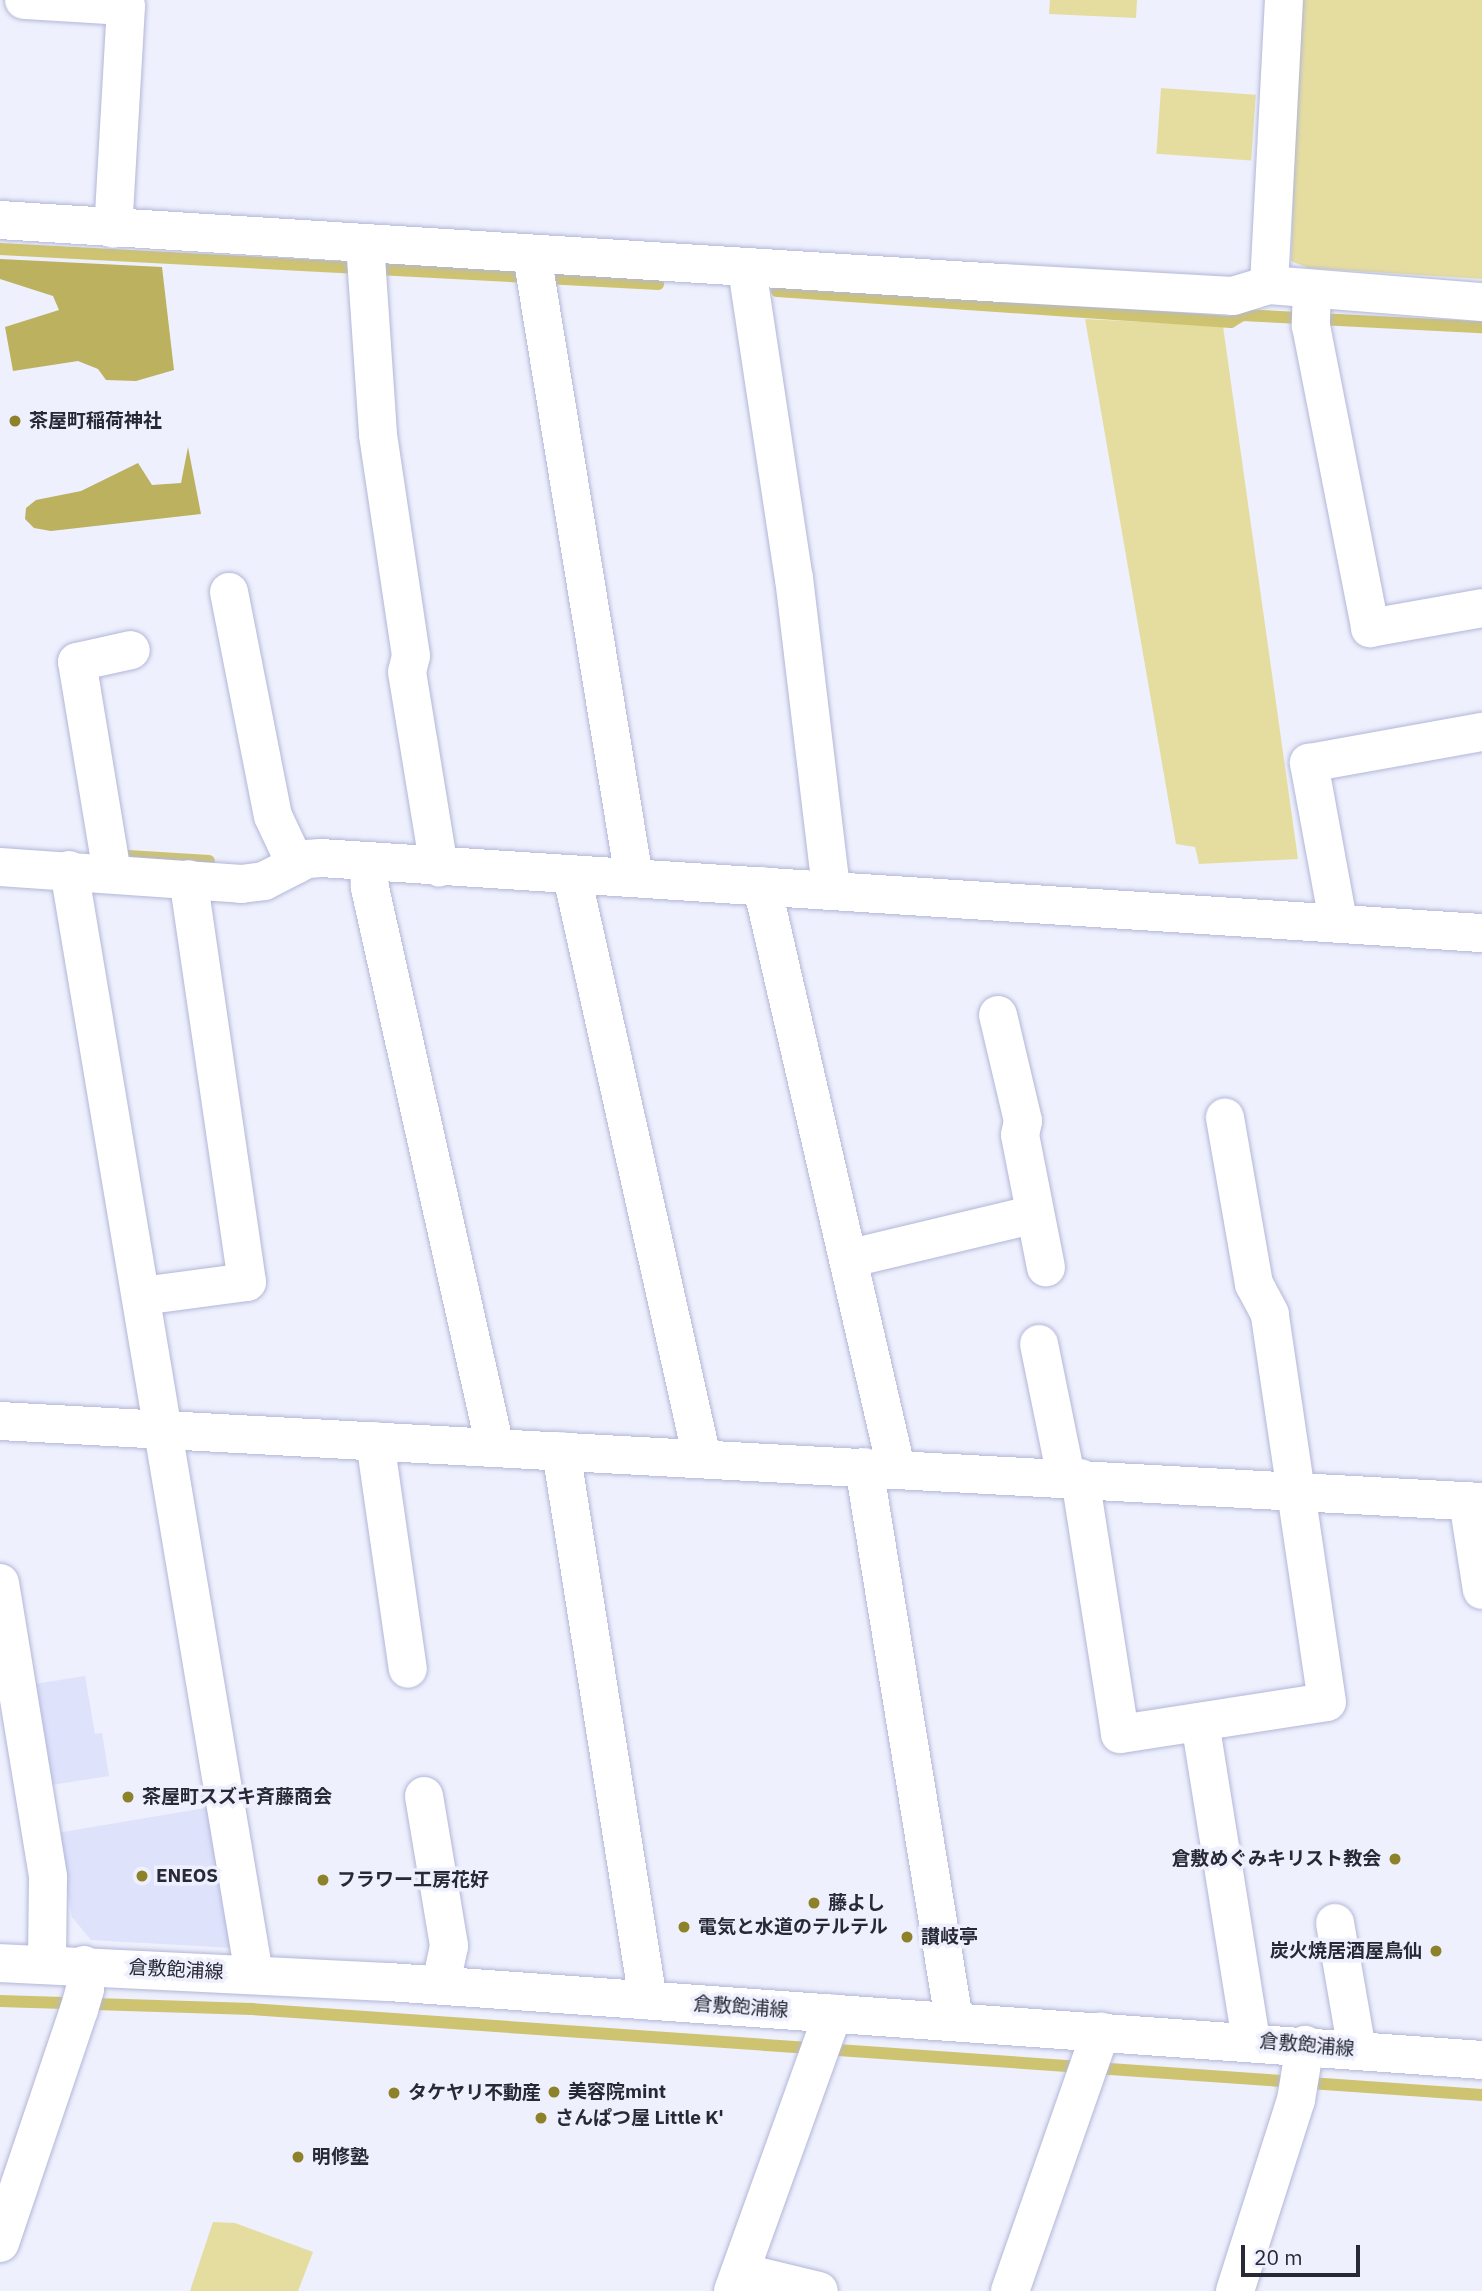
<!DOCTYPE html>
<meta charset="utf-8">
<style>
body{margin:0}
#map{position:relative;width:1482px;height:2291px;overflow:hidden;background:#eef0fd;font-family:"IBM Plex Sans","Noto Sans JP",sans-serif}
div>[style]{position:absolute}
[style*='--x']{left:calc(var(--x)*1px);top:calc(var(--y)*1px);width:calc(var(--w)*1px);rotate:calc(var(--a)*1deg)}
.built>*{inset:0;background:#dee2fb}
.green>*{inset:0;background:#e5dda0;transform-origin:0 0}
.forest>*{inset:0;background:#bbb15f}
.stream>*{height:12px;margin:-6px;padding:0 6px;transform-origin:6px;border-radius:6px;background:#cec371}
.roads{filter:drop-shadow(0 0 2px #b2b7d7) drop-shadow(0 0 2px #b2b7d7)}
.street>*{height:38px;margin:-19px;padding:0 19px;transform-origin:19px;border-radius:19px;background:#fff}
.primary>*{height:38px;margin:-19px;padding:0 19px;transform-origin:19px;border-radius:19px;background:#fff}
.dots>*{width:19px;height:19px;translate:-50% -50%;box-sizing:border-box;border:4px solid #eef0fd;border-radius:50%}
span{translate:-50% -50%;white-space:nowrap;text-align:center;line-height:1.15;-webkit-text-stroke:7px #eef0fd;paint-order:stroke}
.poi-label{font-size:19px;color:#282936;font-weight:700}
.left{translate:0 -50%;text-align:left}
.right{translate:-100% -50%;text-align:right}
.street-label{font-size:19px;color:#282936}
.scale{position:absolute;left:1241px;top:2245px;width:119px;height:32px;box-sizing:border-box;border:4px solid #282936;border-top:0;padding-left:9px;font-size:21px;line-height:24px;white-space:nowrap;color:#282936;-webkit-text-stroke:5px #eef0fd;paint-order:stroke}
</style>
<div id="map">
<div class="built">
<i style="clip-path:polygon(85px 1676px,95px 1734px,102px 1733px,109px 1776px,51px 1785px,35px 1684px)"></i>
<i style="clip-path:polygon(217px 1806px,234px 1948px,91px 1940px,72px 1917px,57px 1833px)"></i>
</div>
<div class="green">
<i style="clip-path:polygon(1050px 0,1137px 0,1136px 18px,1049px 14px)"></i>
<i style="clip-path:polygon(1300px 0,1482px 0,1482px 279px,1308px 268px,1291px 261px)"></i>
<i style="left:1161px;top:88px;width:95px;height:66px;rotate:4deg"></i>
<i style="clip-path:polygon(1085px 319px,1223px 326px,1298px 859px,1199px 864px,1195px 847px,1176px 844px)"></i>
<i style="clip-path:polygon(213px 2222px,235px 2223px,313px 2252px,298px 2291px,190px 2291px)"></i>
</div>
<div class="forest">
<i style="clip-path:polygon(0 259px,162px 267px,174px 370px,136px 381px,106px 380px,98px 369px,78px 361px,13px 371px,5px 327px,59px 310px,53px 296px,0 279px)"></i>
<i style="clip-path:polygon(188px 447px,201px 514px,51px 531px,34px 528px,25px 519px,26px 508px,36px 500px,81px 491px,138px 463px,152px 485px,181px 483px)"></i>
</div>
<div class="stream">
<i style="--x:0;--y:249;--w:659;--a:3.04"></i>
<i style="--x:777;--y:291;--w:455;--a:3.9"></i>
<i style="--x:1231;--y:322;--w:13;--a:-32"></i>
<i style="--x:1242;--y:315;--w:240;--a:2.9"></i>
<i style="--x:128;--y:856;--w:81;--a:3.5"></i>
<i style="--x:0;--y:2001;--w:252;--a:1.8"></i>
<i style="--x:252;--y:2009;--w:1233;--a:4"></i>
</div>
<div class="roads">
<div class="street">
<i style="--x:24;--y:0;--w:102;--a:3.4"></i>
<i style="--x:126;--y:6;--w:223;--a:93.3"></i>
<i style="--x:0;--y:220;--w:1004;--a:3.6"></i>
<i style="--x:1002;--y:283;--w:231;--a:3.2"></i>
<i style="--x:1233;--y:296;--w:38;--a:-17"></i>
<i style="--x:1269;--y:285;--w:214;--a:4.6"></i>
<i style="--x:365;--y:243;--w:192;--a:86.1"></i>
<i style="--x:378;--y:435;--w:223;--a:81.5"></i>
<i style="--x:411;--y:656;--w:16;--a:104"></i>
<i style="--x:407;--y:672;--w:198;--a:80.7"></i>
<i style="--x:532;--y:255;--w:631;--a:80.7"></i>
<i style="--x:747;--y:269;--w:313;--a:81.4"></i>
<i style="--x:794;--y:578;--w:312;--a:83.2"></i>
<i style="--x:1269;--y:285;--w:285;--a:-87"></i>
<i style="--x:1312;--y:289;--w:37;--a:92"></i>
<i style="--x:1311;--y:326;--w:308;--a:78.9"></i>
<i style="--x:1370;--y:628;--w:114;--a:-10.1"></i>
<i style="--x:229;--y:592;--w:228;--a:78.9"></i>
<i style="--x:273;--y:816;--w:54;--a:64.9"></i>
<i style="--x:369;--y:862;--w:26;--a:88"></i>
<i style="--x:370;--y:888;--w:573;--a:77.4"></i>
<i style="--x:0;--y:867;--w:242;--a:4"></i>
<i style="--x:241;--y:884;--w:23;--a:-7"></i>
<i style="--x:264;--y:881;--w:48;--a:-27.1"></i>
<i style="--x:307;--y:859;--w:14;--a:-4"></i>
<i style="--x:321;--y:858;--w:1163;--a:3.7"></i>
<i style="--x:69;--y:870;--w:1119;--a:80.49"></i>
<i style="--x:112;--y:873;--w:214;--a:-99.4"></i>
<i style="--x:77;--y:662;--w:55;--a:-12.5"></i>
<i style="--x:572;--y:876;--w:596;--a:77.41"></i>
<i style="--x:762;--y:886;--w:597;--a:77.03"></i>
<i style="--x:1338;--y:921;--w:161;--a:-100.4"></i>
<i style="--x:1309;--y:763;--w:176;--a:-10.2"></i>
<i style="--x:998;--y:1015;--w:109;--a:76.7"></i>
<i style="--x:1023;--y:1121;--w:14;--a:102"></i>
<i style="--x:1020;--y:1135;--w:135;--a:78.9"></i>
<i style="--x:851;--y:1258;--w:189;--a:-13.4"></i>
<i style="--x:142;--y:1296;--w:106;--a:-7.6"></i>
<i style="--x:247;--y:1282;--w:407;--a:-98.3"></i>
<i style="--x:1039;--y:1344;--w:136;--a:78.5"></i>
<i style="--x:0;--y:1421;--w:1484;--a:3.13"></i>
<i style="--x:375;--y:1441;--w:230;--a:81.8"></i>
<i style="--x:561;--y:1451;--w:556;--a:81"></i>
<i style="--x:864;--y:1467;--w:560;--a:80.76"></i>
<i style="--x:1080;--y:1478;--w:259;--a:81.1"></i>
<i style="--x:1120;--y:1734;--w:209;--a:-8.8"></i>
<i style="--x:1327;--y:1702;--w:392;--a:-98.4"></i>
<i style="--x:1270;--y:1314;--w:34;--a:-118"></i>
<i style="--x:1254;--y:1284;--w:169;--a:-99.9"></i>
<i style="--x:1468;--y:1501;--w:90;--a:81.1"></i>
<i style="--x:0;--y:1583;--w:298;--a:80.7"></i>
<i style="--x:48;--y:1877;--w:88;--a:90.7"></i>
<i style="--x:1200;--y:1722;--w:322;--a:80.9"></i>
<i style="--x:424;--y:1796;--w:152;--a:80.5"></i>
<i style="--x:449;--y:1946;--w:40;--a:102"></i>
<i style="--x:1335;--y:1923;--w:129;--a:80.2"></i>
<i style="--x:0;--y:2243;--w:246;--a:-71.3"></i>
<i style="--x:79;--y:2010;--w:22;--a:-74"></i>
<i style="--x:85;--y:1989;--w:24;--a:-92"></i>
<i style="--x:740;--y:2272;--w:81;--a:13.5"></i>
<i style="--x:733;--y:2291;--w:295;--a:-70.2"></i>
<i style="--x:1010;--y:2291;--w:275;--a:-70.7"></i>
<i style="--x:1235;--y:2291;--w:201;--a:-72.3"></i>
<i style="--x:1296;--y:2100;--w:56;--a:-80.7"></i>
</div>
<div class="primary">
<i style="--x:0;--y:1963;--w:389;--a:2.8"></i>
<i style="--x:389;--y:1982;--w:1096;--a:4.08"></i>
</div>
</div>
<div class="dots">
<i style="left:15px;top:421px;background:#8d8129"></i>
<i style="left:128px;top:1797px;background:#8d8129"></i>
<i style="left:1395px;top:1859px;background:#8d8129"></i>
<i style="left:142px;top:1876px;background:#8d8129"></i>
<i style="left:323px;top:1880px;background:#8d8129"></i>
<i style="left:814px;top:1903px;background:#8d8129"></i>
<i style="left:684px;top:1927px;background:#8d8129"></i>
<i style="left:907px;top:1937px;background:#8d8129"></i>
<i style="left:1436px;top:1951px;background:#8d8129"></i>
<i style="left:554px;top:2092px;background:#8d8129"></i>
<i style="left:394px;top:2093px;background:#8d8129"></i>
<i style="left:541px;top:2118px;background:#8d8129"></i>
<i style="left:298px;top:2157px;background:#8d8129"></i>
</div>
<div class="poi-label">
<span class="left" style="left:29px;top:421px">茶屋町稲荷神社</span>
<span class="left" style="left:142px;top:1797px">茶屋町スズキ斉藤商会</span>
<span class="right" style="left:1381px;top:1859px">倉敷めぐみキリスト教会</span>
<span class="left" style="left:156px;top:1876px">ENEOS</span>
<span class="left" style="left:337px;top:1880px">フラワー工房花好</span>
<span class="left" style="left:828px;top:1903px">藤よし</span>
<span class="left" style="left:698px;top:1927px">電気と水道のテルテル</span>
<span class="left" style="left:921px;top:1937px">讃岐亭</span>
<span class="right" style="left:1422px;top:1951px">炭火焼居酒屋鳥仙</span>
<span class="left" style="left:568px;top:2092px">美容院mint</span>
<span class="left" style="left:408px;top:2093px">タケヤリ不動産</span>
<span class="left" style="left:555px;top:2118px">さんぱつ屋 Little K'</span>
<span class="left" style="left:312px;top:2157px">明修塾</span>
</div>
<div class="street-label">
<span style="left:176px;top:1970px;rotate:3deg">倉敷飽浦線</span>
<span style="left:741px;top:2007px;rotate:4deg">倉敷飽浦線</span>
<span style="left:1307px;top:2045px;rotate:5deg">倉敷飽浦線</span>
</div>
<div class="scale">20 m</div>
</div>
